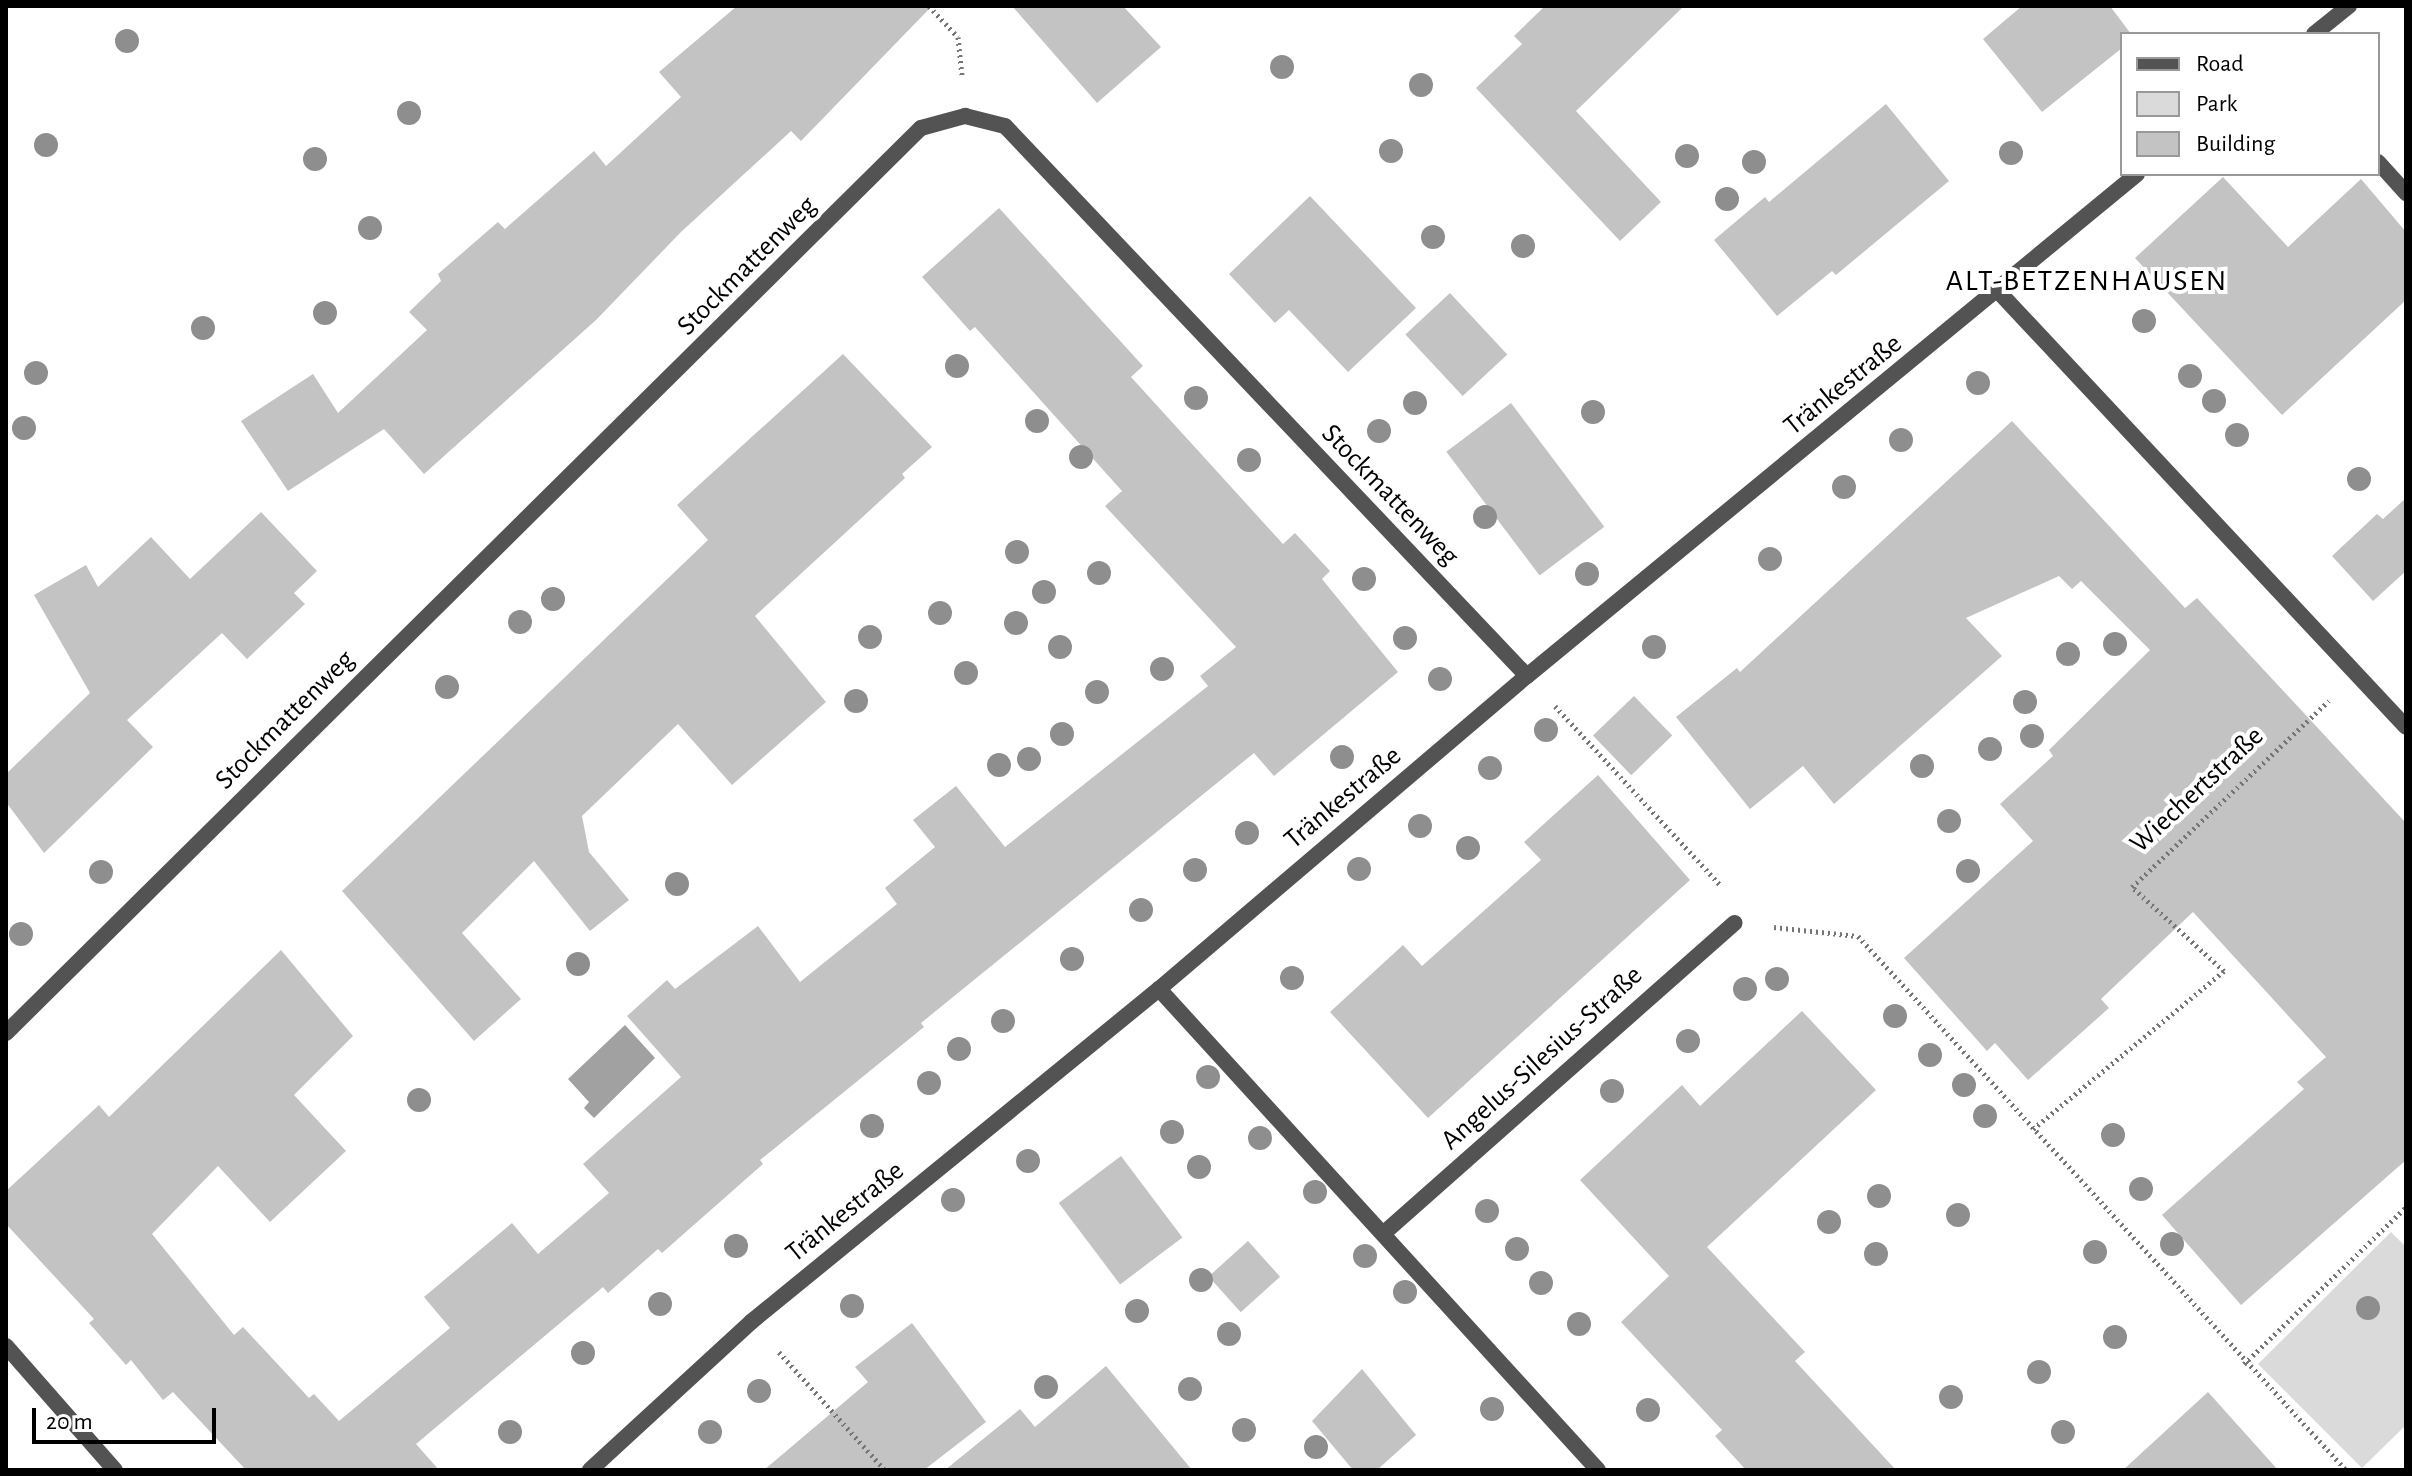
<!DOCTYPE html>
<meta charset="utf-8">
<style>
body{margin:0}
#map{position:relative;width:2412px;height:1476px;overflow:hidden;background:#fff;font-family:"Alegreya Sans",sans-serif}
div>[style]{position:absolute}
[style*='--x']{left:calc(var(--x)*1px);top:calc(var(--y)*1px);width:calc(var(--w)*1px);rotate:calc(var(--a)*1deg)}
.green>*{inset:0;background:#dadada}
.water>*{inset:0;background:#a1a1a1}
.building>*{inset:0;background:#c3c3c3;transform-origin:0 0}
.path>*{height:5px;margin-top:-2.5px;transform-origin:0;background:repeating-linear-gradient(90deg,#757575 0 2px,transparent 0 6px)}
.lane>*{height:16px;margin:-8px;padding:0 8px;transform-origin:8px;border-radius:8px;background:#535353}
.street>*{height:16px;margin:-8px;padding:0 8px;transform-origin:8px;border-radius:8px;background:#535353}
.trees>*{width:24px;height:24px;margin:-12px;border-radius:50%;background:#8e8e8e}
span{translate:-50% -50%;white-space:nowrap;text-align:center;line-height:1.15;-webkit-text-stroke:8px #fff;paint-order:stroke}
.street-label{font-size:28px;color:#000}
.neighbourhood-label{font-size:30px;color:#000;letter-spacing:2px}
.frame{position:absolute;inset:0;border:8px solid #000;pointer-events:none}
.legend{position:absolute;left:2120px;top:32px;width:260px;height:144px;box-sizing:border-box;background:#fff;border:2px solid #999;margin:0;padding:10px 14px;list-style:none;font-size:24px;color:#000}
.legend li{display:flex;align-items:center;gap:16px;height:40px}
.legend b{width:40px;border:2px solid #999}
.scale{position:absolute;left:32px;top:1408px;width:184px;height:36px;box-sizing:border-box;border:4px solid #000;border-top:0;padding-left:10px;font-size:24px;line-height:28px;white-space:nowrap;color:#000;-webkit-text-stroke:6px #fff;paint-order:stroke}
</style>
<div id="map">
<div class="green">
<i style="clip-path:polygon(2391px 1232px,2406px 1247px,2406px 1425px,2362px 1468px,2258px 1364px)"></i>
</div>
<div class="water">
<i style="clip-path:polygon(625px 1025px,655px 1058px,594px 1118px,584px 1108px,589px 1102px,568px 1079px)"></i>
</div>
<div class="building">
<i style="clip-path:polygon(737px 6px,932px 6px,801px 141px,791px 131px,681px 232px,596px 320px,424px 474px,384px 429px,288px 491px,241px 421px,313px 374px,338px 413px,427px 330px,409px 312px,441px 281px,438px 274px,498px 222px,505px 229px,594px 151px,606px 166px,681px 97px,659px 72px)"></i>
<i style="clip-path:polygon(1012px 6px,1123px 6px,1161px 47px,1097px 103px)"></i>
<i style="clip-path:polygon(1545px 6px,1684px 6px,1576px 111px,1661px 202px,1620px 241px,1476px 88px,1522px 44px,1514px 36px)"></i>
<i style="clip-path:polygon(2022px 6px,2110px 6px,2131px 34px,2122px 34px,2122px 48px,2042px 112px,1983px 39px)"></i>
<i style="clip-path:polygon(1886px 104px,1949px 181px,1836px 275px,1832px 271px,1777px 316px,1714px 240px,1765px 197px,1769px 202px)"></i>
<i style="clip-path:polygon(2223px 177px,2288px 247px,2361px 179px,2406px 232px,2406px 300px,2282px 415px,2135px 258px)"></i>
<i style="clip-path:polygon(1310px 196px,1416px 308px,1348px 372px,1289px 310px,1275px 323px,1229px 274px)"></i>
<i style="clip-path:polygon(999px 208px,1143px 366px,1131px 377px,1283px 544px,1295px 533px,1330px 571px,1322px 579px,1398px 672px,1274px 776px,1254px 753px,921px 1023px,924px 1027px,760px 1160px,763px 1164px,662px 1253px,658px 1249px,608px 1293px,603px 1287px,416px 1444px,439px 1470px,246px 1470px,173px 1392px,163px 1400px,131px 1360px,126px 1365px,89px 1323px,94px 1319px,6px 1224px,6px 1191px,99px 1105px,109px 1117px,281px 950px,353px 1036px,294px 1095px,346px 1151px,270px 1222px,218px 1166px,152px 1234px,234px 1335px,243px 1327px,309px 1398px,314px 1394px,339px 1421px,450px 1328px,424px 1297px,512px 1223px,538px 1254px,609px 1193px,583px 1164px,681px 1077px,627px 1016px,667px 980px,675px 989px,758px 926px,800px 982px,897px 904px,885px 888px,935px 847px,913px 820px,956px 786px,1005px 847px,1208px 686px,1200px 676px,1236px 647px,1105px 506px,1122px 491px,975px 327px,970px 331px,922px 277px)"></i>
<i style="left:1450px;top:293px;width:84px;height:61px;rotate:47deg"></i>
<i style="clip-path:polygon(843px 354px,932px 447px,902px 474px,905px 478px,755px 616px,826px 702px,732px 785px,678px 724px,582px 816px,589px 852px,629px 900px,590px 931px,534px 861px,462px 933px,521px 999px,474px 1041px,342px 891px,708px 540px,677px 505px)"></i>
<i style="left:1511px;top:403px;width:155px;height:81px;rotate:53deg"></i>
<i style="clip-path:polygon(2012px 421px,2185px 608px,2197px 598px,2406px 823px,2406px 1160px,2241px 1305px,2162px 1215px,2304px 1089px,2297px 1082px,2326px 1057px,2193px 912px,2101px 999px,2109px 1008px,2028px 1080px,1995px 1043px,1987px 1051px,1904px 958px,2033px 841px,2000px 804px,2053px 756px,2049px 750px,2150px 650px,2081px 581px,2072px 589px,2059px 576px,1966px 618px,2002px 656px,1834px 804px,1803px 766px,1750px 809px,1676px 717px,1737px 668px,1740px 672px)"></i>
<i style="clip-path:polygon(2406px 498px,2406px 571px,2373px 601px,2332px 556px,2377px 514px,2383px 519px)"></i>
<i style="clip-path:polygon(261px 512px,317px 571px,294px 593px,305px 604px,247px 659px,222px 633px,127px 720px,153px 747px,44px 853px,6px 802px,6px 774px,90px 693px,34px 595px,86px 565px,98px 587px,151px 537px,190px 579px)"></i>
<i style="left:1634px;top:696px;width:55px;height:57px;rotate:46deg"></i>
<i style="clip-path:polygon(1598px 775px,1690px 880px,1428px 1118px,1330px 1012px,1403px 945px,1422px 966px,1541px 860px,1524px 842px)"></i>
<i style="clip-path:polygon(1802px 1011px,1876px 1090px,1707px 1247px,1805px 1352px,1795px 1361px,1896px 1470px,1746px 1470px,1715px 1436px,1722px 1430px,1621px 1322px,1669px 1276px,1580px 1180px,1682px 1085px,1700px 1106px)"></i>
<i style="left:1121px;top:1156px;width:102px;height:78px;rotate:53deg"></i>
<i style="left:1248px;top:1241px;width:48px;height:53px;rotate:48deg"></i>
<i style="clip-path:polygon(912px 1323px,986px 1422px,924px 1470px,764px 1470px,868px 1382px,855px 1367px)"></i>
<i style="clip-path:polygon(1106px 1366px,1192px 1470px,945px 1470px,1020px 1409px,1035px 1427px)"></i>
<i style="clip-path:polygon(1362px 1369px,1416px 1435px,1377px 1470px,1353px 1470px,1312px 1421px)"></i>
<i style="clip-path:polygon(2208px 1392px,2278px 1470px,2123px 1470px)"></i>
</div>
<div class="path">
<i style="--x:929;--y:6;--w:42;--a:46.9"></i>
<i style="--x:958;--y:37;--w:38;--a:84"></i>
<i style="--x:1555;--y:706;--w:246;--a:47.3"></i>
<i style="--x:1774;--y:927;--w:84;--a:6.1"></i>
<i style="--x:1858;--y:936;--w:723;--a:47.58"></i>
<i style="--x:2033;--y:1129;--w:248;--a:-39.6"></i>
<i style="--x:2224;--y:971;--w:125;--a:-137.6"></i>
<i style="--x:2132;--y:887;--w:271;--a:-43.4"></i>
<i style="--x:779;--y:1352;--w:159;--a:48.1"></i>
<i style="--x:2244;--y:1364;--w:226;--a:-44.1"></i>
</div>
<div class="lane">
<i style="--x:2378;--y:162;--w:42;--a:47.9"></i>
</div>
<div class="street">
<i style="--x:2314;--y:34;--w:45;--a:-38.7"></i>
<i style="--x:1998;--y:291;--w:597;--a:46.9"></i>
<i style="--x:1159;--y:989;--w:651;--a:47.61"></i>
<i style="--x:6;--y:1033;--w:1287;--a:-44.69"></i>
<i style="--x:921;--y:128;--w:46;--a:-15.3"></i>
<i style="--x:965;--y:116;--w:41;--a:14"></i>
<i style="--x:1005;--y:126;--w:758;--a:46.5"></i>
<i style="--x:1384;--y:1233;--w:468;--a:-41.5"></i>
<i style="--x:6;--y:1346;--w:165;--a:48.7"></i>
<i style="--x:590;--y:1470;--w:219;--a:-42.6"></i>
<i style="--x:751;--y:1322;--w:527;--a:-39.22"></i>
<i style="--x:1159;--y:989;--w:483;--a:-40.4"></i>
<i style="--x:1527;--y:676;--w:790;--a:-39.45"></i>
</div>
<div class="trees">
<i style="left:127px;top:41px"></i>
<i style="left:1282px;top:67px"></i>
<i style="left:1421px;top:85px"></i>
<i style="left:409px;top:113px"></i>
<i style="left:46px;top:145px"></i>
<i style="left:1391px;top:151px"></i>
<i style="left:2011px;top:153px"></i>
<i style="left:1687px;top:156px"></i>
<i style="left:315px;top:159px"></i>
<i style="left:1754px;top:162px"></i>
<i style="left:1727px;top:199px"></i>
<i style="left:370px;top:228px"></i>
<i style="left:1433px;top:237px"></i>
<i style="left:1523px;top:246px"></i>
<i style="left:325px;top:313px"></i>
<i style="left:2144px;top:321px"></i>
<i style="left:203px;top:328px"></i>
<i style="left:957px;top:366px"></i>
<i style="left:36px;top:373px"></i>
<i style="left:2190px;top:376px"></i>
<i style="left:1978px;top:383px"></i>
<i style="left:1196px;top:398px"></i>
<i style="left:2214px;top:401px"></i>
<i style="left:1415px;top:403px"></i>
<i style="left:1593px;top:412px"></i>
<i style="left:1037px;top:421px"></i>
<i style="left:24px;top:428px"></i>
<i style="left:1379px;top:431px"></i>
<i style="left:2237px;top:435px"></i>
<i style="left:1901px;top:440px"></i>
<i style="left:1081px;top:457px"></i>
<i style="left:1249px;top:460px"></i>
<i style="left:2359px;top:479px"></i>
<i style="left:1844px;top:487px"></i>
<i style="left:1485px;top:517px"></i>
<i style="left:1017px;top:552px"></i>
<i style="left:1770px;top:559px"></i>
<i style="left:1099px;top:573px"></i>
<i style="left:1587px;top:574px"></i>
<i style="left:1364px;top:579px"></i>
<i style="left:1044px;top:592px"></i>
<i style="left:553px;top:599px"></i>
<i style="left:940px;top:613px"></i>
<i style="left:520px;top:622px"></i>
<i style="left:1016px;top:623px"></i>
<i style="left:870px;top:637px"></i>
<i style="left:1405px;top:638px"></i>
<i style="left:2115px;top:644px"></i>
<i style="left:1060px;top:647px"></i>
<i style="left:1654px;top:647px"></i>
<i style="left:2068px;top:654px"></i>
<i style="left:1162px;top:669px"></i>
<i style="left:966px;top:673px"></i>
<i style="left:1440px;top:679px"></i>
<i style="left:447px;top:687px"></i>
<i style="left:1097px;top:692px"></i>
<i style="left:856px;top:701px"></i>
<i style="left:2025px;top:702px"></i>
<i style="left:1546px;top:730px"></i>
<i style="left:1062px;top:734px"></i>
<i style="left:2032px;top:736px"></i>
<i style="left:1990px;top:749px"></i>
<i style="left:1342px;top:757px"></i>
<i style="left:1029px;top:759px"></i>
<i style="left:999px;top:765px"></i>
<i style="left:1922px;top:766px"></i>
<i style="left:1490px;top:768px"></i>
<i style="left:1949px;top:821px"></i>
<i style="left:1420px;top:826px"></i>
<i style="left:1247px;top:833px"></i>
<i style="left:1468px;top:848px"></i>
<i style="left:1359px;top:869px"></i>
<i style="left:1195px;top:870px"></i>
<i style="left:1968px;top:871px"></i>
<i style="left:101px;top:872px"></i>
<i style="left:677px;top:884px"></i>
<i style="left:1141px;top:910px"></i>
<i style="left:21px;top:934px"></i>
<i style="left:1072px;top:959px"></i>
<i style="left:578px;top:964px"></i>
<i style="left:1292px;top:978px"></i>
<i style="left:1777px;top:979px"></i>
<i style="left:1745px;top:989px"></i>
<i style="left:1895px;top:1016px"></i>
<i style="left:1003px;top:1021px"></i>
<i style="left:1688px;top:1041px"></i>
<i style="left:959px;top:1049px"></i>
<i style="left:1930px;top:1055px"></i>
<i style="left:1208px;top:1077px"></i>
<i style="left:929px;top:1083px"></i>
<i style="left:1964px;top:1085px"></i>
<i style="left:1612px;top:1091px"></i>
<i style="left:419px;top:1100px"></i>
<i style="left:1985px;top:1116px"></i>
<i style="left:872px;top:1126px"></i>
<i style="left:1172px;top:1132px"></i>
<i style="left:2113px;top:1135px"></i>
<i style="left:1260px;top:1138px"></i>
<i style="left:1028px;top:1161px"></i>
<i style="left:1199px;top:1167px"></i>
<i style="left:2141px;top:1189px"></i>
<i style="left:1315px;top:1192px"></i>
<i style="left:1879px;top:1196px"></i>
<i style="left:953px;top:1200px"></i>
<i style="left:1487px;top:1211px"></i>
<i style="left:1958px;top:1215px"></i>
<i style="left:1829px;top:1222px"></i>
<i style="left:2172px;top:1244px"></i>
<i style="left:736px;top:1246px"></i>
<i style="left:1517px;top:1249px"></i>
<i style="left:2095px;top:1252px"></i>
<i style="left:1876px;top:1254px"></i>
<i style="left:1365px;top:1256px"></i>
<i style="left:1201px;top:1280px"></i>
<i style="left:1541px;top:1283px"></i>
<i style="left:1405px;top:1292px"></i>
<i style="left:660px;top:1304px"></i>
<i style="left:852px;top:1306px"></i>
<i style="left:2368px;top:1308px"></i>
<i style="left:1137px;top:1311px"></i>
<i style="left:1579px;top:1324px"></i>
<i style="left:1229px;top:1334px"></i>
<i style="left:2115px;top:1337px"></i>
<i style="left:583px;top:1353px"></i>
<i style="left:2039px;top:1372px"></i>
<i style="left:1046px;top:1387px"></i>
<i style="left:1190px;top:1389px"></i>
<i style="left:759px;top:1391px"></i>
<i style="left:1951px;top:1397px"></i>
<i style="left:1492px;top:1409px"></i>
<i style="left:1648px;top:1410px"></i>
<i style="left:1244px;top:1430px"></i>
<i style="left:510px;top:1432px"></i>
<i style="left:710px;top:1432px"></i>
<i style="left:2063px;top:1432px"></i>
<i style="left:1316px;top:1447px"></i>
</div>
<div class="street-label">
<span style="left:747px;top:266px;rotate:-45deg">Stockmattenweg</span>
<span style="left:1843px;top:385px;rotate:-39deg">Tränkestraße</span>
<span style="left:1390px;top:495px;rotate:46deg">Stockmattenweg</span>
<span style="left:285px;top:720px;rotate:-45deg">Stockmattenweg</span>
<span style="left:2197px;top:790px;rotate:-43deg">Wiechertstraße</span>
<span style="left:1343px;top:798px;rotate:-40deg">Tränkestraße</span>
<span style="left:1542px;top:1058px;rotate:-42deg">Angelus-Silesius-Straße</span>
<span style="left:845px;top:1212px;rotate:-39deg">Tränkestraße</span>
</div>
<div class="neighbourhood-label">
<span style="left:2087px;top:281px">ALT-BETZENHAUSEN</span>
</div>
<div class="frame"></div>
<ul class="legend">
<li><b style="height:10px;background:#535353"></b>Road</li>
<li><b style="height:22px;background:#dadada"></b>Park</li>
<li><b style="height:22px;background:#c3c3c3"></b>Building</li>
</ul>
<div class="scale">20 m</div>
</div>
